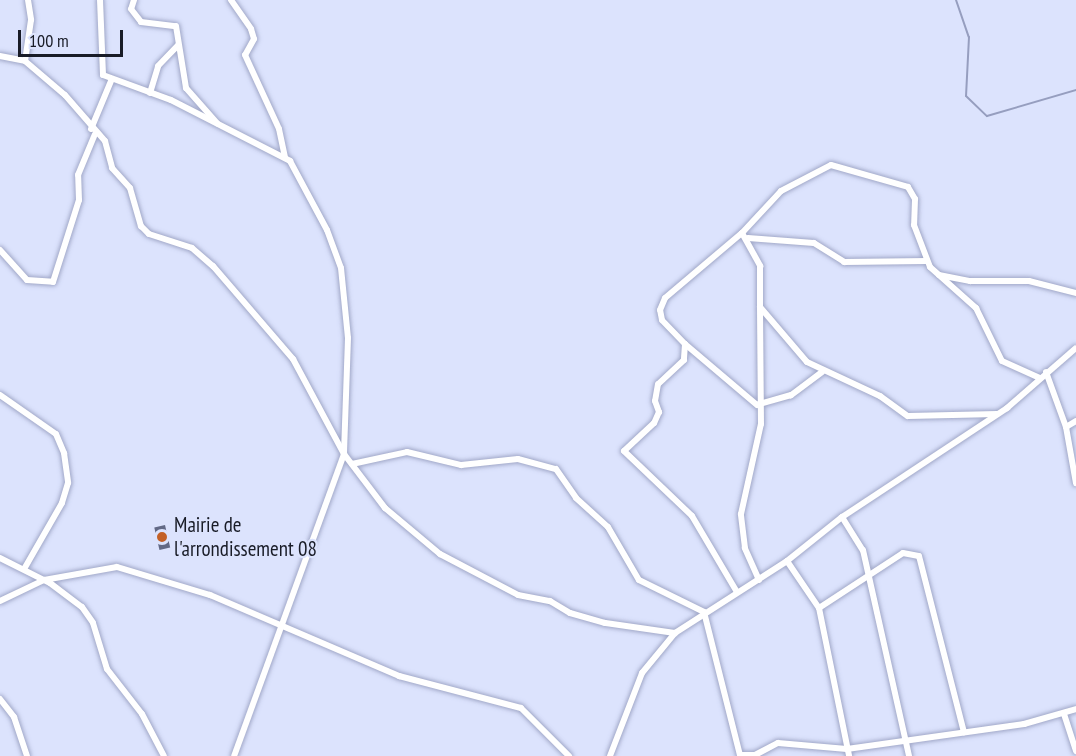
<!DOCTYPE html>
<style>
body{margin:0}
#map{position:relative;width:1076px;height:756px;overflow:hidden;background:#dce3fd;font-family:"PT Sans Narrow",sans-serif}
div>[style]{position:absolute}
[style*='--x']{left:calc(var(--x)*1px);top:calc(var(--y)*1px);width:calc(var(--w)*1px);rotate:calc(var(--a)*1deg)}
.stream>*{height:2px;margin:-1px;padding:0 1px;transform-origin:1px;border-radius:1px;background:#969ebf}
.building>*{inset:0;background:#626986;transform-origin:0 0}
.roads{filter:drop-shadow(0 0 2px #a1a8c8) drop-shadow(0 0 2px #a1a8c8)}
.street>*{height:6px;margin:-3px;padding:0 3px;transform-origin:3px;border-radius:3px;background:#fff}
.dots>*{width:16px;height:16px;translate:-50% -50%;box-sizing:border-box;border:3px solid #dce3fd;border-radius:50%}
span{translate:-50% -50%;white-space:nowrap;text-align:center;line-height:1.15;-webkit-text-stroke:4.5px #dce3fd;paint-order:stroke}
.poi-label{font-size:21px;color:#191c27}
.left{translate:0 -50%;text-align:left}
.scale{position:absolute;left:18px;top:30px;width:105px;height:27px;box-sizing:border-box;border:3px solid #191c27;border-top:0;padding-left:8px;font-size:18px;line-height:21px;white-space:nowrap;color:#191c27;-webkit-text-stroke:4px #dce3fd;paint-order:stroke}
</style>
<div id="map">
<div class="stream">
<i style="--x:956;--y:0;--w:39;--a:71"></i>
<i style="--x:969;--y:37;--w:59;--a:92.9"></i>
<i style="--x:966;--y:96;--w:29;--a:44"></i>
<i style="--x:987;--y:116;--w:93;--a:-16.3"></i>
</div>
<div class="building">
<i style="left:165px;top:525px;width:23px;height:11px;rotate:77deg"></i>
</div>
<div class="roads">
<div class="street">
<i style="--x:28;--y:0;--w:20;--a:81"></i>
<i style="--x:31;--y:20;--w:41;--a:98.3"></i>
<i style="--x:25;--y:61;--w:52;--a:40.4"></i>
<i style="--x:65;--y:95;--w:61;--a:49"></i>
<i style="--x:105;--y:141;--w:28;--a:75"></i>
<i style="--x:112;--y:168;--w:27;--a:48"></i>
<i style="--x:130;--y:188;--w:40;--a:74"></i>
<i style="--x:141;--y:226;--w:11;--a:45"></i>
<i style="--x:149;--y:234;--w:45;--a:18"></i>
<i style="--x:192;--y:248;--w:28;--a:41"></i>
<i style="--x:213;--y:266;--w:123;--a:49.3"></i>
<i style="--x:293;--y:359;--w:108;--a:61.8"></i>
<i style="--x:344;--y:454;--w:68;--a:52.8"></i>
<i style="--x:385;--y:508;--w:72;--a:39.9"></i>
<i style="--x:440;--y:554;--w:88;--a:27.7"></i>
<i style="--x:518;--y:595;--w:33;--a:11"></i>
<i style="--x:550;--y:601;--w:23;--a:31"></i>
<i style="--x:570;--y:613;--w:36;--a:16"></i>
<i style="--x:605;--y:623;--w:71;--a:8.1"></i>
<i style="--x:100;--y:0;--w:75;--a:87.7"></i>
<i style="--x:103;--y:75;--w:72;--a:20.2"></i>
<i style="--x:171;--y:100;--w:134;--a:27.1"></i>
<i style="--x:290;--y:161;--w:78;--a:61.8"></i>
<i style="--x:327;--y:230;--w:40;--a:69.8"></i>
<i style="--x:341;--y:268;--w:70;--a:84.3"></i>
<i style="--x:348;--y:338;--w:116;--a:92"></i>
<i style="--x:344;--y:454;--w:321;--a:110"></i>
<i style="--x:134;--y:0;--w:9;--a:108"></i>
<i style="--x:131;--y:9;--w:16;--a:52"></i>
<i style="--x:141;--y:22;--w:35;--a:7"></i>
<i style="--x:176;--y:26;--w:63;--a:80.8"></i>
<i style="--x:186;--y:88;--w:47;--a:48.5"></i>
<i style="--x:231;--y:0;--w:35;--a:55"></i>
<i style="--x:251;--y:29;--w:10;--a:73"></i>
<i style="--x:254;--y:39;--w:18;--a:119"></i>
<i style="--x:245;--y:55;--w:81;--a:65.3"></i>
<i style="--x:279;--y:129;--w:29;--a:78"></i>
<i style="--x:0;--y:56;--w:25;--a:11"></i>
<i style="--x:150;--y:93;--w:28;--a:-73"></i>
<i style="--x:158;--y:66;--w:29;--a:-46"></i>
<i style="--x:91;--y:129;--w:52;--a:-67.4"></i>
<i style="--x:742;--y:233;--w:38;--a:61"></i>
<i style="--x:760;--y:266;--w:41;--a:90"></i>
<i style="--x:760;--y:307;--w:72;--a:49.5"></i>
<i style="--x:807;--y:362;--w:81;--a:25"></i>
<i style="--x:880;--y:396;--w:34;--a:36"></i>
<i style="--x:908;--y:416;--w:89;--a:-1.3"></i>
<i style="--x:748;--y:238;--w:66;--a:4.3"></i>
<i style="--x:814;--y:243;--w:36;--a:32"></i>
<i style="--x:844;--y:262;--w:83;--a:-0.7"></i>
<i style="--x:0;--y:250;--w:40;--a:48"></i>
<i style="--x:27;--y:280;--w:26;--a:4"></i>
<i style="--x:53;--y:282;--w:86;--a:-72.4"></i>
<i style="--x:79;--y:200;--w:25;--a:-92"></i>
<i style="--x:78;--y:175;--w:44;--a:-67.5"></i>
<i style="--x:939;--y:275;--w:32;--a:11"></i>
<i style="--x:970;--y:281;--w:59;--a:0"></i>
<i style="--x:1029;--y:281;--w:49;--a:14.3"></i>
<i style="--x:685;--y:344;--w:16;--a:94"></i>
<i style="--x:684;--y:360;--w:35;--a:137"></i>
<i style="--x:658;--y:384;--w:17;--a:100"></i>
<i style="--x:655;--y:401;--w:12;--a:70"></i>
<i style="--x:659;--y:412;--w:12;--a:114"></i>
<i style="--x:654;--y:423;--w:41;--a:137"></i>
<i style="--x:624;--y:451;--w:94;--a:43.7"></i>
<i style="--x:692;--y:516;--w:88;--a:59.4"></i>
<i style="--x:822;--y:372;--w:39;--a:143"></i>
<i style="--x:791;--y:395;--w:35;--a:164"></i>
<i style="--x:757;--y:405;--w:94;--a:-139.7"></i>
<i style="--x:685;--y:344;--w:33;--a:-134"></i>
<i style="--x:662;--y:320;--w:10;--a:-101"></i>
<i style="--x:660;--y:310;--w:13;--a:-67"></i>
<i style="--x:665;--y:298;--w:101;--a:-40.2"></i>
<i style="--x:742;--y:233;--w:57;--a:-47.1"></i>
<i style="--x:781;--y:191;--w:56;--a:-27.5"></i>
<i style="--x:831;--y:165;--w:80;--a:15.9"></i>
<i style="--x:908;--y:187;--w:14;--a:60"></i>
<i style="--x:915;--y:199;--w:26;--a:92"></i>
<i style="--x:914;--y:225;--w:45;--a:69.1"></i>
<i style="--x:930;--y:267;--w:62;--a:41.7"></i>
<i style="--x:976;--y:308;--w:59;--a:63.9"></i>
<i style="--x:1002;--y:361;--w:42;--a:24.1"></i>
<i style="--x:1046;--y:372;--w:59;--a:70"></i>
<i style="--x:1066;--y:427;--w:57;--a:79.9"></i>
<i style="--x:0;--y:395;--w:68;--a:34.9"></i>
<i style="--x:56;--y:434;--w:21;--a:67"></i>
<i style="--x:64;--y:453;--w:30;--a:82"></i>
<i style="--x:68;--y:483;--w:21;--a:107"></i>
<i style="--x:62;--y:503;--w:76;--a:119.9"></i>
<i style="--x:1066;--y:427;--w:12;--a:-31"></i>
<i style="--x:352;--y:464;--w:56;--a:-12.3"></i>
<i style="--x:407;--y:452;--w:56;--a:13.5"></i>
<i style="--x:461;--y:465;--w:57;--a:-6"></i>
<i style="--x:518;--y:459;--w:39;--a:15"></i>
<i style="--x:556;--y:469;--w:35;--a:55"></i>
<i style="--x:576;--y:498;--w:43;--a:42.2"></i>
<i style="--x:608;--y:527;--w:61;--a:59.7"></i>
<i style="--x:639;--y:580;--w:72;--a:26.2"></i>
<i style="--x:704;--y:612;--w:147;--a:75.9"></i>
<i style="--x:740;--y:755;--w:15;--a:0"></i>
<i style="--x:755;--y:755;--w:26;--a:-28"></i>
<i style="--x:778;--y:743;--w:69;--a:5"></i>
<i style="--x:847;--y:749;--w:179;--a:-8"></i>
<i style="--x:1024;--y:724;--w:54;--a:-16.1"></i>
<i style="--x:842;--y:517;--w:39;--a:58"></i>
<i style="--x:863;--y:550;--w:211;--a:77.4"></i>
<i style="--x:0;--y:558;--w:56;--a:26.6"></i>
<i style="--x:50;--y:583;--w:40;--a:37"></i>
<i style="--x:82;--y:607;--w:19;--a:55"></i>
<i style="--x:93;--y:623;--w:48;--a:73.1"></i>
<i style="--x:107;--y:669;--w:57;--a:52.1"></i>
<i style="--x:142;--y:714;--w:47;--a:62.4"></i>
<i style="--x:787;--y:561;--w:57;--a:55.8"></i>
<i style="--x:819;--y:608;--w:151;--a:78.5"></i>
<i style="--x:759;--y:580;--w:35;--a:-114"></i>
<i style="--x:745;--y:548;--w:34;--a:-97"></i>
<i style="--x:741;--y:514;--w:92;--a:-77.5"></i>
<i style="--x:761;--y:424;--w:116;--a:-90.5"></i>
<i style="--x:0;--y:601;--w:49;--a:-25.5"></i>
<i style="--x:44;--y:580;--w:74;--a:-10.1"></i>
<i style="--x:117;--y:567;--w:97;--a:16.8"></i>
<i style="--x:210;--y:595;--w:206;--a:23.2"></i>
<i style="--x:399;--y:676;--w:126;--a:14.7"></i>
<i style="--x:521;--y:708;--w:68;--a:45"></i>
<i style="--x:819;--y:608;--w:100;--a:-33.2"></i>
<i style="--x:903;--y:553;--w:16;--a:11"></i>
<i style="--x:919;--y:556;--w:182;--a:75.7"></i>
<i style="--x:0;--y:699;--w:23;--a:52"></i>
<i style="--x:14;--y:717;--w:41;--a:71.6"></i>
<i style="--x:1064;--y:714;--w:39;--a:72"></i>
<i style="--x:610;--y:756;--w:89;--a:-68.9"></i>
<i style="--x:642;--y:673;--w:52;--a:-50.5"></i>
<i style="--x:675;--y:633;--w:133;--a:-32.7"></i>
<i style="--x:787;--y:561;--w:70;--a:-38.7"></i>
<i style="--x:842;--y:517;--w:198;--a:-33.4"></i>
<i style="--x:1007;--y:408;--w:91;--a:-41"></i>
</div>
</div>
<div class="dots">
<i style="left:162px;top:537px;background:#c36027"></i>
</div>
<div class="poi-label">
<span class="left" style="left:174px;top:537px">Mairie de<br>l'arrondissement 08</span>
</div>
<div class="scale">100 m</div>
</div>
